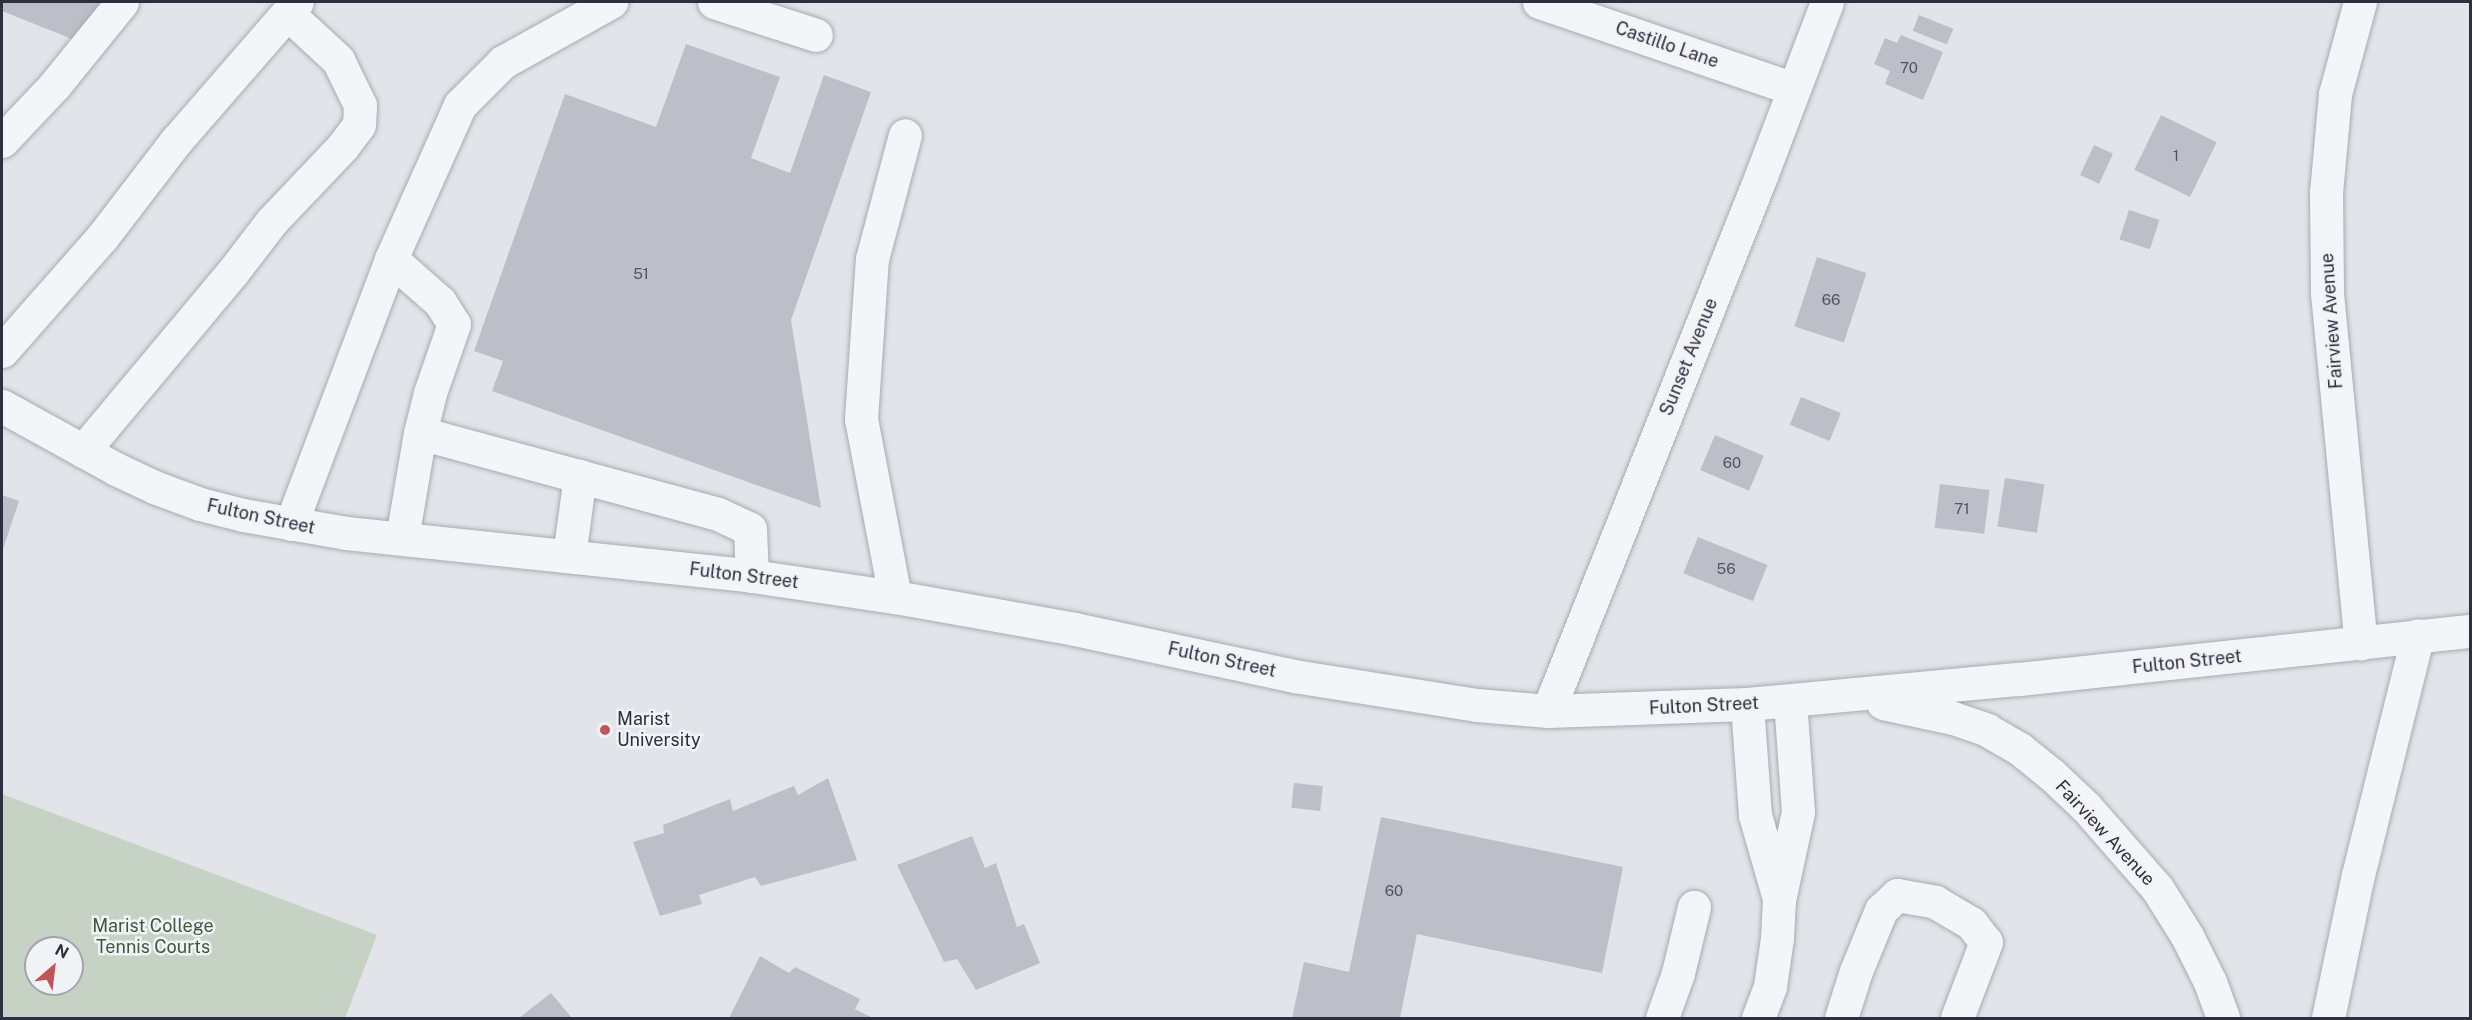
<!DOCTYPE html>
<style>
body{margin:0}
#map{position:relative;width:2472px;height:1020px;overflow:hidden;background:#e2e4e9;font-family:"Public Sans",sans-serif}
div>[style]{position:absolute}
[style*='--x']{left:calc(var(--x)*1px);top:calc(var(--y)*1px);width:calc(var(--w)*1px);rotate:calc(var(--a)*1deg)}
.green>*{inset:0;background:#c6d2c4}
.building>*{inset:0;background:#bdbfc8;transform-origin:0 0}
.roads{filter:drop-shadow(0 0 2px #a8aab3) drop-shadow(0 0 2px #a8aab3)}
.minor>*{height:33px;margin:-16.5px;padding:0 16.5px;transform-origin:16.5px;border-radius:16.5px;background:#f4f5f8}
.dots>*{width:16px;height:16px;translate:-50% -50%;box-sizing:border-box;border:3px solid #f1f3f6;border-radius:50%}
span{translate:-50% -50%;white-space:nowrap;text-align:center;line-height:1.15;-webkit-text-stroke:5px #f1f3f6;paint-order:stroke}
.number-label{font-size:15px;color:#505461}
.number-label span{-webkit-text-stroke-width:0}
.street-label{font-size:18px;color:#2c303f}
.poi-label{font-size:18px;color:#2c303f}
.left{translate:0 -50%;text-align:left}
.park-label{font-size:18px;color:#3c593b}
.frame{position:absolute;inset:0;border:3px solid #2c303f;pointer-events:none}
.north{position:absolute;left:24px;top:936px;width:60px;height:60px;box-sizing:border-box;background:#f1f3f6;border:2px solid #a2a5ad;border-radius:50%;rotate:28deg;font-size:16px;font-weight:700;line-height:24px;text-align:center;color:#2c303f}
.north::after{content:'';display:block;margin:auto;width:21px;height:27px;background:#c05557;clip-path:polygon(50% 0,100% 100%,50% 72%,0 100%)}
</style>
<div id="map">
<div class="green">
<i style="clip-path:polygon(evenodd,2px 794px,377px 935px,345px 1018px,2px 1018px,2px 794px,36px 948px,72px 948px,72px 984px,36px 984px,36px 948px)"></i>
</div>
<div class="building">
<i style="clip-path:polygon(2px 2px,104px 2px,72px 39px,2px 11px)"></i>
<i style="left:1919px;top:15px;width:37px;height:17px;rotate:22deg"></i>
<i style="clip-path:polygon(1901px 35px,1943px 52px,1923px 100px,1885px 84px,1890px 71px,1874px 64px,1885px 38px,1897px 43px)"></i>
<i style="clip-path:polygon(686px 44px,780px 77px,751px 158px,790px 173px,824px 75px,871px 92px,791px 320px,821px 508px,492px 391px,503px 361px,474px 351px,565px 94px,656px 127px)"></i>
<i style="left:2161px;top:115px;width:62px;height:61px;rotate:26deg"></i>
<i style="left:2094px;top:145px;width:21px;height:33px;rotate:25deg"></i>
<i style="left:2129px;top:210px;width:32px;height:31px;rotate:18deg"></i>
<i style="left:1817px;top:257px;width:52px;height:73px;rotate:18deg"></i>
<i style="left:1801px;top:397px;width:43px;height:30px;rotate:22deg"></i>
<i style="left:1715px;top:435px;width:53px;height:38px;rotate:23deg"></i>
<i style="left:2005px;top:478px;width:40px;height:49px;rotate:9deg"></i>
<i style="left:1940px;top:484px;width:50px;height:44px;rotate:7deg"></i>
<i style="clip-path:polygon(2px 495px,19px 501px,2px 552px)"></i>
<i style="left:1698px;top:537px;width:75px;height:39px;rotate:22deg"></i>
<i style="clip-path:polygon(828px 778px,857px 860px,761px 886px,755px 877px,699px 895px,702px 904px,660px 916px,633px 842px,664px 833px,663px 825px,730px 799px,733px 811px,794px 786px,798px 795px)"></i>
<i style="left:1294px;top:783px;width:29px;height:25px;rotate:6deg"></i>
<i style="clip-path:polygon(1381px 817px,1623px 867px,1602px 973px,1417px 934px,1400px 1018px,1292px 1018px,1304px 962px,1349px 972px)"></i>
<i style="clip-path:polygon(972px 836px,985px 868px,996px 863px,1017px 927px,1024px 924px,1040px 963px,976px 990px,957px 959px,944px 962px,897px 865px)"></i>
<i style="clip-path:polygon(760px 956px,789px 973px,795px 967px,860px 999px,855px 1009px,873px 1018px,729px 1018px)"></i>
<i style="clip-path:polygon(551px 993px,572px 1018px,519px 1018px)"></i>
</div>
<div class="roads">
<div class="minor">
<i style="--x:714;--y:2;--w:107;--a:17.9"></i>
<i style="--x:1539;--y:2;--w:269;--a:18.8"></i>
<i style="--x:2360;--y:2;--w:95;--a:105.2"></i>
<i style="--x:2335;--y:94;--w:98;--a:95.2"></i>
<i style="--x:2326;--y:192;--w:101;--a:89.4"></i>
<i style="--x:2327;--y:293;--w:352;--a:84.5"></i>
<i style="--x:2;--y:141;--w:76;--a:-46.6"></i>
<i style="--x:54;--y:86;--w:108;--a:-51"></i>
<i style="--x:391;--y:259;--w:65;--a:41.3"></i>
<i style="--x:440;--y:302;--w:26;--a:58"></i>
<i style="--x:454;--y:324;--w:73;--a:109.2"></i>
<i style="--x:430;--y:393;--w:41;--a:104"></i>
<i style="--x:2;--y:351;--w:153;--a:-48.7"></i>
<i style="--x:103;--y:236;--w:120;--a:-52.5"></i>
<i style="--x:176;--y:141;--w:184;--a:-49"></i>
<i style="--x:2;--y:406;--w:130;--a:28.9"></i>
<i style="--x:116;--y:469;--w:42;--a:25.3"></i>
<i style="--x:154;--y:487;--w:49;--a:20.3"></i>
<i style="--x:200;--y:504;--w:44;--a:14.3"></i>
<i style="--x:243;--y:515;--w:105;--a:9.9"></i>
<i style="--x:346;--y:533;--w:408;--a:6"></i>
<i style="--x:752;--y:576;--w:145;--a:8.4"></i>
<i style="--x:895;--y:597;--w:183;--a:10.1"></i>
<i style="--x:1075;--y:629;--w:224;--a:12.1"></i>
<i style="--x:1294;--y:676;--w:185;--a:9"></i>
<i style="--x:1477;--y:705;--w:71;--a:4.8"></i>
<i style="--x:1548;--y:711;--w:199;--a:-2"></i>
<i style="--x:1747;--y:704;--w:273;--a:-5.3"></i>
<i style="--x:2019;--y:679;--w:454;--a:-6.1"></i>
<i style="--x:83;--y:451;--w:232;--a:-50.1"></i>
<i style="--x:232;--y:273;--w:64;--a:-52.6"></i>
<i style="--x:271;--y:222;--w:105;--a:-46.5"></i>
<i style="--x:343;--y:146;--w:26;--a:-53"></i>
<i style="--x:359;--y:125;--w:20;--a:-87"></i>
<i style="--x:360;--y:105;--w:50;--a:-116.1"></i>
<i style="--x:338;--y:60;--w:69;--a:-137.3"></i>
<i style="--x:291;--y:524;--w:283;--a:-69.3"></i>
<i style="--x:391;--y:259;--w:169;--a:-65.9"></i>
<i style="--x:460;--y:105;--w:61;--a:-45"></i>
<i style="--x:503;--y:62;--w:124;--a:-29.1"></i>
<i style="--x:402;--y:538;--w:107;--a:-80.3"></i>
<i style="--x:420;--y:433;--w:309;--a:15.2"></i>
<i style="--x:718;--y:514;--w:35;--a:25"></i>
<i style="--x:750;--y:529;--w:47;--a:87.6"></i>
<i style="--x:569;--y:556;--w:81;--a:-82.2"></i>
<i style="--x:895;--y:597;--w:181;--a:-100.8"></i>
<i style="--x:861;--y:419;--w:160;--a:-86.1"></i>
<i style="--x:872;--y:259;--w:128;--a:-75.1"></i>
<i style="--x:1883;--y:703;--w:72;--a:12.1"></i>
<i style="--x:1953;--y:718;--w:36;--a:19"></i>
<i style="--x:1987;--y:730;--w:39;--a:30"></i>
<i style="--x:2021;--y:750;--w:38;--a:39"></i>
<i style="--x:2051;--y:774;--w:48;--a:43.3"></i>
<i style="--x:2086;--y:807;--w:108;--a:48.8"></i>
<i style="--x:2157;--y:888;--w:57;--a:58"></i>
<i style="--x:2187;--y:936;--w:51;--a:63.4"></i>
<i style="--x:2210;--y:982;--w:38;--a:70"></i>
<i style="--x:1747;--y:704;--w:111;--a:85.9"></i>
<i style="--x:1755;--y:815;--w:83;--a:74"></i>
<i style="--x:1548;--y:711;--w:576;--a:-68.29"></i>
<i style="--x:1761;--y:176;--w:186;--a:-69.2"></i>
<i style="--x:1662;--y:1018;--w:48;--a:-70.4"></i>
<i style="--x:1678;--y:973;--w:68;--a:-76.4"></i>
<i style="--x:1758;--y:1018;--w:34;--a:-69"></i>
<i style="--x:1770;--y:986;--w:49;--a:-81.7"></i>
<i style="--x:1777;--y:938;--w:38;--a:-87"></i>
<i style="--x:1779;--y:900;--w:90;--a:-77.8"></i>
<i style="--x:1798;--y:812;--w:111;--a:-94.1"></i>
<i style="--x:1841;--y:1018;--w:49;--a:-72.3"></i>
<i style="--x:1856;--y:971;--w:66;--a:-67.7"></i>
<i style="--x:1881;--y:910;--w:22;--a:-43"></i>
<i style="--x:1897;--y:895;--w:39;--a:10"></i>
<i style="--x:1935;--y:902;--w:42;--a:30.3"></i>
<i style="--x:1971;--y:923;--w:24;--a:52"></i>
<i style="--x:1986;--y:942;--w:81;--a:110.9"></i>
<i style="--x:2328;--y:1018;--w:146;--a:-78.2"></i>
<i style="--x:2358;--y:875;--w:247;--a:-76"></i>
</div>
</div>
<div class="dots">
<i style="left:605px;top:730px;background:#c05557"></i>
</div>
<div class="number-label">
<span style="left:1909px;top:68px">70</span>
<span style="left:2176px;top:156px">1</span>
<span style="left:641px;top:274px">51</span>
<span style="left:1831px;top:300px">66</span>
<span style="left:1732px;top:463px">60</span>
<span style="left:1962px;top:509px">71</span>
<span style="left:1726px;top:569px">56</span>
<span style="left:1394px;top:891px">60</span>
</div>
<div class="street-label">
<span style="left:1667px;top:45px;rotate:19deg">Castillo Lane</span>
<span style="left:2332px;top:321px;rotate:-94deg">Fairview Avenue</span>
<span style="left:1689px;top:357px;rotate:-68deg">Sunset Avenue</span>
<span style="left:261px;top:517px;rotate:12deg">Fulton Street</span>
<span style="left:744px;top:576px;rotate:7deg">Fulton Street</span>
<span style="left:1222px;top:660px;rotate:12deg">Fulton Street</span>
<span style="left:2187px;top:662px;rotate:-6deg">Fulton Street</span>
<span style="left:1704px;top:706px;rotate:-3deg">Fulton Street</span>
<span style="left:2105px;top:833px;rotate:47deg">Fairview Avenue</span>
</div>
<div class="poi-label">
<span class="left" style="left:617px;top:730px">Marist<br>University</span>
</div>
<div class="park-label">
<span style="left:153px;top:937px">Marist College<br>Tennis Courts</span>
</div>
<div class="frame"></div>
<div class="north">N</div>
</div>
